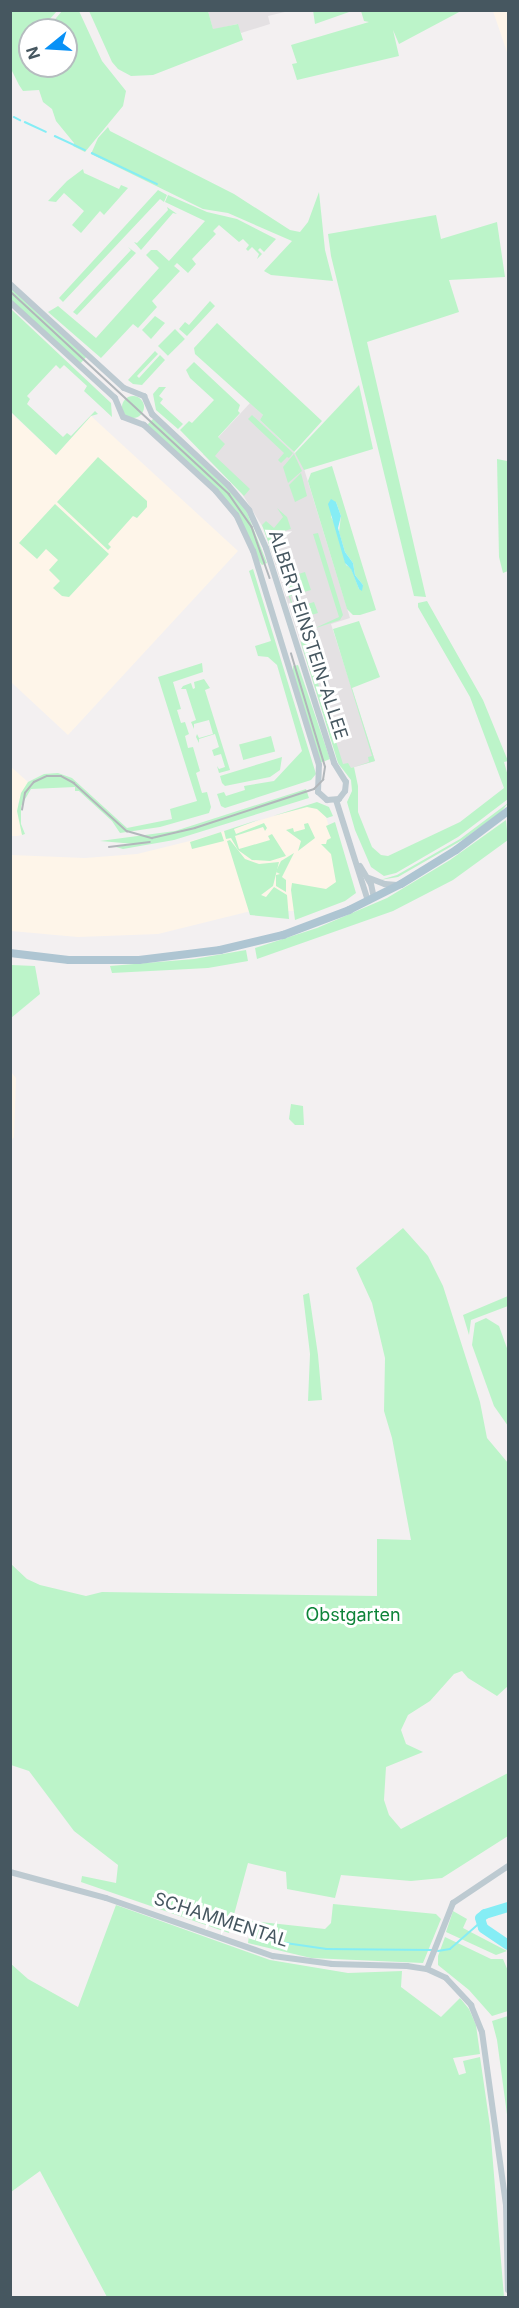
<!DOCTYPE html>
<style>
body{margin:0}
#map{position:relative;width:519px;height:2308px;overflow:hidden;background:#f3f0f1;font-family:Inter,sans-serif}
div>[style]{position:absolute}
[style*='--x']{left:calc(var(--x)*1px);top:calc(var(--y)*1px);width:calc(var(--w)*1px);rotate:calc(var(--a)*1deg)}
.commercial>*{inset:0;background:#fef5e9}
.education>*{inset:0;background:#e4e1e3}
.green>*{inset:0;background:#bcf4c9;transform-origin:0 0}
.round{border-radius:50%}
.water>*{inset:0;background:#85edf5}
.stream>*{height:1.5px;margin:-0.75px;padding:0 0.75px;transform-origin:0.75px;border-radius:0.75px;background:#85edf5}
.river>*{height:10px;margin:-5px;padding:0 5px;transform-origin:5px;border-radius:5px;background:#85edf5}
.minor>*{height:6px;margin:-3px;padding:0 3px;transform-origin:3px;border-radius:3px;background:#bdcad1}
.major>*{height:8px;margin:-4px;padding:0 4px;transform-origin:4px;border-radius:4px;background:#aec5d2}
.tram>*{height:1.5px;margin:-0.75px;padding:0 0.75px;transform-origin:0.75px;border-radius:0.75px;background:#b2b7bb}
span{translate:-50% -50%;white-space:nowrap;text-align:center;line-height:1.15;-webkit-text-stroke:6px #fff;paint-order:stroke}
.street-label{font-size:18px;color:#465760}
.park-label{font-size:18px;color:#0e8439}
.frame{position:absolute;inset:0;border:12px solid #465760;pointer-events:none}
.north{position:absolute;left:18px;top:18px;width:60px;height:60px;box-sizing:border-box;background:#fff;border:2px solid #b5bcbf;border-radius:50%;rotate:252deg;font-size:16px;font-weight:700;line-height:24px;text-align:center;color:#465760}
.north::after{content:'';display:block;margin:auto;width:21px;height:27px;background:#0891f6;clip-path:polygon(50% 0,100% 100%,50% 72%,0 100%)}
</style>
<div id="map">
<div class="commercial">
<i style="clip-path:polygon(493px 11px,508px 11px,508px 55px)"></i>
<i style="clip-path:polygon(10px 412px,56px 455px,91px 416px,238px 551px,68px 735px,11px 682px)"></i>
<i style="clip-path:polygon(10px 766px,28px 782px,18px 804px,22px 835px,17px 836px,11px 836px)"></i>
<i style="clip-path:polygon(314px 804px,323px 807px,346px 884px,297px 911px,251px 911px,158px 934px,78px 937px,11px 931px,11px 855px,85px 858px,137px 854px,198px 839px)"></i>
<i style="clip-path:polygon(11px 1072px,16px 1078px,14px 1137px,11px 1141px)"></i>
</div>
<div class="education">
<i style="clip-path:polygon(208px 11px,289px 11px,268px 16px,270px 24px,241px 33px,237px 24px,213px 30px)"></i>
<i style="clip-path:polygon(250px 403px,264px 416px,260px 420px,301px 459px,350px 618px,331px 624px,375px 761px,345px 770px,340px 766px,264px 529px,241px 492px,203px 454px)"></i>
</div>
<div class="green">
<i style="clip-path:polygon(11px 10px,57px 11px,40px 30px,30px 30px,30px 42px,25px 48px,27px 50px,30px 48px,30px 66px,66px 66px,66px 30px,46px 30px,62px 11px,79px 11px,102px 61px,126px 91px,123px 106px,85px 152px,73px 146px,74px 143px,56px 121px,52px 109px,43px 102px,39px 90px,23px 91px,19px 85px,11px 69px)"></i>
<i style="clip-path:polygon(313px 10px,352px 10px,352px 11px,315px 24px)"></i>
<i style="clip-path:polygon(89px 11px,208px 11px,213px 29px,238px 24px,243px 40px,153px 75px,131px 76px,118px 69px,112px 62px)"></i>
<i style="clip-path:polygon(361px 11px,361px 10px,461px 11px,399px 44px,393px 30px,399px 56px,297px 80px,292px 64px,297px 63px,291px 45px,369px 22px,364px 21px)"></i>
<i style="clip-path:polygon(108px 127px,110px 131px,234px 194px,290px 230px,300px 232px,308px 222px,319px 192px,325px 250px,333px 281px,271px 275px,264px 271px,292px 241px,228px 213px,203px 209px,91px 154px,98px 138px)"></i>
<i style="clip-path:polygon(83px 169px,84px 173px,119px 189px,121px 185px,128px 188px,104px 215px,100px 211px,81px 233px,72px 225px,84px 211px,64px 193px,56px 202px,48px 201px,67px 181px)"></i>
<i style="clip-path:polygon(158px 190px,167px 195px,164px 202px,160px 199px,63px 302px,59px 298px)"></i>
<i style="clip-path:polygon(168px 195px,207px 212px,237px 219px,276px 239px,264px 252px,260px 248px,258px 250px,262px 254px,257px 259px,259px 254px,252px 247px,248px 251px,246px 249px,249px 245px,243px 239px,239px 242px,219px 225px,213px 231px,216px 234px,192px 259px,196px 264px,188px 273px,177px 263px,174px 266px,180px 271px,152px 301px,157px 307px,138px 328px,133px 324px,101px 358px,48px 312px,58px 306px,96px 338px,159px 268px,146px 255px,151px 250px,157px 250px,169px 261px,205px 221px,165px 202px)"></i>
<i style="clip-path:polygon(167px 207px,177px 214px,173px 213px,141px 250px,134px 242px,137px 243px,168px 210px)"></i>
<i style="clip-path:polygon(436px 215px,441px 239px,497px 222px,505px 277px,449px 280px,459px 312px,367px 342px,426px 597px,414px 596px,331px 256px,328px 234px)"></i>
<i style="clip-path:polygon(128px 247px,136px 253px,77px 315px,73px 312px,131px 250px)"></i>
<i style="clip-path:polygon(11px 287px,87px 356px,80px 364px,11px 300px)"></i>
<i style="clip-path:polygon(210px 301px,215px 306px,187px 336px,179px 329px,185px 322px,189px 325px)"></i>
<i style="clip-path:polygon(11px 309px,111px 403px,112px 417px,84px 391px,87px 386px,64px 365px,60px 369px,56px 365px,27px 396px,30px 399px,27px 404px,63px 437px,67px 433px,71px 436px,95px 411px,98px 414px,91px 416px,56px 455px,11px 412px)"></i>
<i style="clip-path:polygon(155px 316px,165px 323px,151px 339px,142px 330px)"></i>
<i style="clip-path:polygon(217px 323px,322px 421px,294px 452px,260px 420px,263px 415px,195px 354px,194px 348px)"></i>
<i style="left:175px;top:329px;width:14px;height:24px;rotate:45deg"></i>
<i style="clip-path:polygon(155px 351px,158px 354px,137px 376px,139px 378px,160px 355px,165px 360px,142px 385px,133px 384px,128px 380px)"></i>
<i style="clip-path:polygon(194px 362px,240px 405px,238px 411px,240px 413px,218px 437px,225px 444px,215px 456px,250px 489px,244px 496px,180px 430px,189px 421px,192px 423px,214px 400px,190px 378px,186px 370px)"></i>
<i style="clip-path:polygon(359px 385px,373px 449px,304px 470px,295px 453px)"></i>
<i style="clip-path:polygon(159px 387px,166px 387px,159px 396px,163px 399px,160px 403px,183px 424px,178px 429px,156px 410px,153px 394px)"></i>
<i class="round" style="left:122px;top:396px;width:22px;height:22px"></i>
<i style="clip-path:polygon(252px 415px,293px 453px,289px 458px,287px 457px,281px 463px,278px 460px,284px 453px,248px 419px)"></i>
<i style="clip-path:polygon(154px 418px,219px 478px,244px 505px,267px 563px,262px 565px,259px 561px,236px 513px,147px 425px)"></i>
<i style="clip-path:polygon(294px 454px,302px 471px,288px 483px,283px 467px)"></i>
<i style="clip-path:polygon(98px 457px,147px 501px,147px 507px,137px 518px,133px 516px,108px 544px,111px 547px,108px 550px,57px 502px)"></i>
<i style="clip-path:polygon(497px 459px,507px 461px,508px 465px,508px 571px,503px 573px,499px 557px)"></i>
<i style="clip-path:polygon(evenodd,332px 466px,376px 610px,360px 615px,353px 615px,347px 609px,308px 481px,311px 473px,332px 466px,336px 502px,341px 516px,339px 532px,345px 552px,353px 563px,355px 575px,363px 585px,359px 589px,351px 568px,346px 565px,336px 526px,331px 517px,336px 502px)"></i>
<i style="clip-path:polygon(301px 473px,307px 496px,295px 502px,289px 485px)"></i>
<i style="clip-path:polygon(55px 504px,109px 554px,69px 597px,62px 596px,53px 588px,60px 581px,49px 570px,58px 560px,46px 549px,37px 559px,19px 543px)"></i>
<i style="clip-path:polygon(277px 508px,287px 517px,291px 529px,271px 535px,278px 554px,273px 555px,262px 525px,266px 521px,274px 528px,283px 517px)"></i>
<i style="clip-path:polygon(318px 533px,343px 615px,340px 620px,313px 629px,339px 617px,313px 534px)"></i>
<i style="clip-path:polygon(279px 559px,285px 578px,305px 572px,311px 590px,290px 596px,294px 608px,314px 602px,318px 613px,298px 619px,301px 629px,275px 560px)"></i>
<i style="clip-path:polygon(253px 569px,316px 774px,311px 780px,225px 808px,221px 806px,217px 794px,224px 792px,226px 796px,245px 790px,244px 786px,274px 781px,302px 751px,277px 665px,268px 657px,258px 656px,255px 646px,271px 641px,249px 571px)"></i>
<i style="clip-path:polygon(427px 601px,483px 700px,508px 761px,504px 762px,508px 776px,508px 799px,458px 837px,396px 873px,384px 876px,371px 867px,355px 830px,347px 802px,352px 791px,351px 780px,338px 763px,301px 643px,302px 638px,307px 637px,309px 640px,311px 646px,307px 648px,343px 764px,348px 763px,351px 768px,369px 762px,368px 757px,372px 756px,333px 629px,359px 621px,380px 677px,352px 688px,375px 761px,354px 767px,358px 786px,358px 812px,372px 847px,381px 855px,388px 856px,460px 822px,504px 788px,470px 697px,418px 607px,418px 603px)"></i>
<i style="clip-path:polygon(202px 663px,203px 672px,173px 682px,181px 709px,177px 710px,181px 723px,185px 722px,189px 734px,185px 736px,188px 748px,193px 747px,200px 771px,196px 773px,202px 793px,207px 792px,211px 807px,209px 813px,160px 827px,120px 833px,112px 821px,79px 791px,75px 791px,75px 787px,31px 789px,21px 806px,21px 824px,25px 834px,22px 835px,17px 811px,21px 793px,28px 782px,44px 774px,58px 773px,72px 778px,127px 828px,172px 819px,170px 809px,197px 801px,158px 677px)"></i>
<i style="clip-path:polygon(298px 665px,330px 759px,320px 763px,293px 674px,293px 666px)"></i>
<i style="clip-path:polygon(204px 679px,210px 688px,205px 690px,230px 770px,219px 773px,217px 766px,219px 769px,225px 767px,221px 754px,214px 756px,212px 750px,219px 747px,215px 734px,199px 739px,199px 743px,196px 737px,197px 734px,199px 738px,213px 734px,209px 720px,194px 724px,194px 729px,191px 722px,196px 720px,186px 689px,181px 689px,183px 686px,191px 683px,193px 689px,195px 688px,194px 682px)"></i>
<i style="left:271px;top:736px;width:16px;height:33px;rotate:75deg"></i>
<i style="clip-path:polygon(282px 757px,280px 770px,270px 777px,225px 786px,222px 783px,220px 776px)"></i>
<i style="clip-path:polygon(306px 789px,309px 798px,174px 840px,123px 849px,116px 847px,135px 844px,100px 841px,175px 831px)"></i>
<i style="clip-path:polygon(317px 802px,329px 807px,333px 816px,327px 818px,317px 809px,307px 807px,273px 816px)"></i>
<i style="clip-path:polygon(508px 803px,501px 812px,464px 839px,398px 877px,380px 880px,397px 875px,460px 839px)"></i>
<i style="clip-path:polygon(261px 819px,234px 829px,236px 834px,264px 823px,267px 828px,265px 831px,263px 827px,235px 836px,239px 849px,270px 840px,268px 836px,272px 834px,286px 856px,270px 861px,252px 860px,238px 850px,231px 838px,226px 839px,224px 831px)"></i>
<i style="clip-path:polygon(506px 820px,508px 840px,453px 880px,393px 911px,257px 959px,255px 948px,317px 928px,387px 898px,450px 860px)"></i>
<i style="clip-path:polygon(335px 822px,356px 893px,345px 901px,295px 920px,291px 890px,292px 883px,326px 889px,336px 882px,331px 854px,321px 844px,326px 844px,327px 840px,331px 838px,326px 826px)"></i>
<i style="clip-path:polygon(308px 823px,315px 838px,298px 851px,301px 841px,286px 830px,293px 828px,294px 832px,305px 829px,304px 824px)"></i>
<i style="clip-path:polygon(221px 832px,224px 841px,192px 849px,190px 842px)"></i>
<i style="clip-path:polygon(230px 840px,245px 859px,259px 864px,279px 862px,273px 886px,261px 895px,266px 897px,274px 887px,287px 895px,289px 919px,250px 915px,227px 841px)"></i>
<i style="clip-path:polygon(294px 853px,282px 877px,286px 880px,286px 892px,276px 886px,276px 875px,280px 874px,276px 872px,277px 869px,281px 861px)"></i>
<i style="clip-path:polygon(246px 950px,248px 961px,208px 968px,112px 973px,110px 966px,194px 959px)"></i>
<i style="clip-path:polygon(11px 965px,35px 966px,40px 994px,11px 1018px)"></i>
<i style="clip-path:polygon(291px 1104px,303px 1106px,304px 1125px,295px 1125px,289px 1119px)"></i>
<i style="clip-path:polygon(403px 1228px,428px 1256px,443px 1286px,480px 1402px,487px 1438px,508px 1463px,508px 1686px,497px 1696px,468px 1678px,462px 1671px,454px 1674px,430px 1701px,408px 1715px,401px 1730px,406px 1744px,423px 1752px,386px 1767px,384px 1800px,389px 1815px,401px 1829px,508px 1773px,508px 1836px,442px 1878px,411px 1881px,341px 1875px,335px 1898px,287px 1889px,286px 1872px,248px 1863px,229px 1933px,81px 1882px,82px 1876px,116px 1883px,118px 1865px,74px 1831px,29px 1771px,11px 1765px,11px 1564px,27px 1579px,40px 1585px,86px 1596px,102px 1592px,377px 1596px,377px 1539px,411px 1540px,392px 1438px,384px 1411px,385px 1358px,372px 1303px,356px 1268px)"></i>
<i style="clip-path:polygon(309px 1293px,318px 1355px,322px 1400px,308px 1401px,310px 1354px,303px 1295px)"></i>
<i style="clip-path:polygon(508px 1296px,508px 1306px,471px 1320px,469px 1335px,463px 1315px)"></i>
<i style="clip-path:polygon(486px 1318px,499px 1326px,508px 1351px,508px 1426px,494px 1406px,472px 1345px,475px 1323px)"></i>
<i style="clip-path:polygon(333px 1904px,436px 1914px,441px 1919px,423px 1963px,311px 1958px,248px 1943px,251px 1921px,325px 1929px,331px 1923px)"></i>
<i style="clip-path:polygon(116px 1905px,270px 1960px,348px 1973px,402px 1971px,401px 1987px,441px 2017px,460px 1998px,469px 2009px,476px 2025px,480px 2054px,453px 2058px,459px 2075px,466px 2073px,463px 2061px,480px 2057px,490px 2126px,504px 2297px,107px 2297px,40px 2171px,11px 2192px,10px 1963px,28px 1979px,78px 2007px)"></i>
<i style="clip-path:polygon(453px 1911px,467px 1919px,463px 1928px,507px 1951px,496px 1955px,446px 1932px)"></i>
<i style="clip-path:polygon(445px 1937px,491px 1959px,503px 1959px,508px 1971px,508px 2011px,492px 2016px,469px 1990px,438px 1965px,438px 1956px)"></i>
<i style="clip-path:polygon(508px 2016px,508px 2122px,497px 2040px,492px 2021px)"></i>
</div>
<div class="water">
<i style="clip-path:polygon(331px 499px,336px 502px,341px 516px,338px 528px,345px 552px,353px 563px,355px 575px,363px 585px,362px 591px,359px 589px,351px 569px,345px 563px,328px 504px)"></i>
</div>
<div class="stream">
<i style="--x:14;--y:117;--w:7;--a:27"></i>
<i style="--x:25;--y:122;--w:23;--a:25"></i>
<i style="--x:55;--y:136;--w:33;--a:25"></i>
<i style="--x:92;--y:153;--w:72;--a:25.5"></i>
<i style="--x:272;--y:1941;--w:55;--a:8.4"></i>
<i style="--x:326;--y:1949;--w:107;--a:0.5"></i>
<i style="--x:438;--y:1951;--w:12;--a:-9"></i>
<i style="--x:450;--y:1949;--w:40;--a:-41"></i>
</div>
<div class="river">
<i style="--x:508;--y:1907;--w:24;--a:163"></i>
<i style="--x:485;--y:1914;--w:6;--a:141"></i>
<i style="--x:480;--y:1918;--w:10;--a:73"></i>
<i style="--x:483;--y:1928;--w:30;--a:34"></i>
</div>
<div class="minor">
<i style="--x:10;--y:284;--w:154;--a:42.4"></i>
<i style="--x:124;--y:388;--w:22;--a:22"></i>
<i style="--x:144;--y:396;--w:20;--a:66"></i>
<i style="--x:152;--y:414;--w:104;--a:43.1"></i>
<i style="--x:228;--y:485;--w:33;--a:50"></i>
<i style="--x:249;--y:510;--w:42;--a:65.9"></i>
<i style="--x:266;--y:548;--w:225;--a:72.4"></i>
<i style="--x:334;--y:763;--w:22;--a:58"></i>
<i style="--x:346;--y:782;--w:9;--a:96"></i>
<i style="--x:345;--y:791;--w:10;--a:127"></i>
<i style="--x:339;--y:799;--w:12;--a:175"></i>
<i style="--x:327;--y:800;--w:12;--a:-138"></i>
<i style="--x:318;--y:792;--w:27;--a:-88"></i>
<i style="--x:319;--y:765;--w:224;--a:-107.1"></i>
<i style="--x:253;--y:551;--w:40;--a:-115"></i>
<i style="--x:236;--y:515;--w:31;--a:-130"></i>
<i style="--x:216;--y:491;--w:98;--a:-137.5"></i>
<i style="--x:144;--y:425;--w:22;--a:-159"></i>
<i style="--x:123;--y:417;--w:21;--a:-113"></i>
<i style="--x:115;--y:398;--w:142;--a:-137.6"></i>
<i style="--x:336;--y:800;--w:106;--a:72.4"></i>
<i style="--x:360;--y:866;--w:21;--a:59"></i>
<i style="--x:371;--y:884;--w:14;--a:78"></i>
<i style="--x:369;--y:878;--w:17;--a:21"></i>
<i style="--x:385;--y:884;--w:12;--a:5"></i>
<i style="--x:10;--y:1872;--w:99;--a:15.2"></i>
<i style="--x:106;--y:1898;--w:177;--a:19.2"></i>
<i style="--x:273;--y:1956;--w:60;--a:7.7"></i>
<i style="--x:332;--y:1964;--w:75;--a:1.5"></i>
<i style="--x:407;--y:1966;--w:20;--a:9"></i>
<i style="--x:427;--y:1969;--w:21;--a:25"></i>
<i style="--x:446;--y:1978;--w:37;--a:47"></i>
<i style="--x:471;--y:2005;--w:29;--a:68"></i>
<i style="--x:482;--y:2032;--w:175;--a:82.1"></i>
<i style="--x:506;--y:2205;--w:85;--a:88.7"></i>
<i style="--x:427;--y:1969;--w:71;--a:-68.5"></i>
<i style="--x:453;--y:1903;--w:66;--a:-33.9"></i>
</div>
<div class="major">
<i style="--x:10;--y:953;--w:59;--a:6.8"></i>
<i style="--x:69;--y:960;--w:70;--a:0"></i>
<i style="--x:139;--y:960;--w:82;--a:-7"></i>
<i style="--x:220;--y:950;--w:65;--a:-13.4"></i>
<i style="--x:283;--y:935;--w:71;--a:-20.7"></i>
<i style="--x:349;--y:910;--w:58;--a:-26.6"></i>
<i style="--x:401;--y:884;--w:65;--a:-31.7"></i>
<i style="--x:456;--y:850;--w:65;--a:-36.9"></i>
</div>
<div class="tram">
<i style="--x:10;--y:291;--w:299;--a:42.8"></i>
<i style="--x:229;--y:494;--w:40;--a:55.1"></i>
<i style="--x:252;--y:527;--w:54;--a:70.6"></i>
<i style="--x:22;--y:810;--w:17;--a:-80"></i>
<i style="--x:25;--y:793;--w:14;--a:-51"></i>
<i style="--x:34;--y:782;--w:14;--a:-25"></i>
<i style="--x:47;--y:776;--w:14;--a:0"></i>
<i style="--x:61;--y:776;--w:15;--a:28"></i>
<i style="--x:74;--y:783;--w:72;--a:42.2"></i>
<i style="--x:127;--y:831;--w:26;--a:16"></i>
<i style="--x:152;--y:838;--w:44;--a:-13.1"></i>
<i style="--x:195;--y:828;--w:125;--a:-18.1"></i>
<i style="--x:314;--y:789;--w:13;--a:-45"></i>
<i style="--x:323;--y:780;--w:13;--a:-81"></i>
<i style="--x:325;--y:767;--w:118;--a:-106.7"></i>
<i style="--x:109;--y:847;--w:41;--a:-7"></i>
</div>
<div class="street-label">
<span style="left:308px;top:635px;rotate:72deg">ALBERT-EINSTEIN-ALLEE</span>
<span style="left:221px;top:1920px;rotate:18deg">SCHAMMENTAL</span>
</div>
<div class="park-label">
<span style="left:353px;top:1615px">Obstgarten</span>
</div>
<div class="frame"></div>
<div class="north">N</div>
</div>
